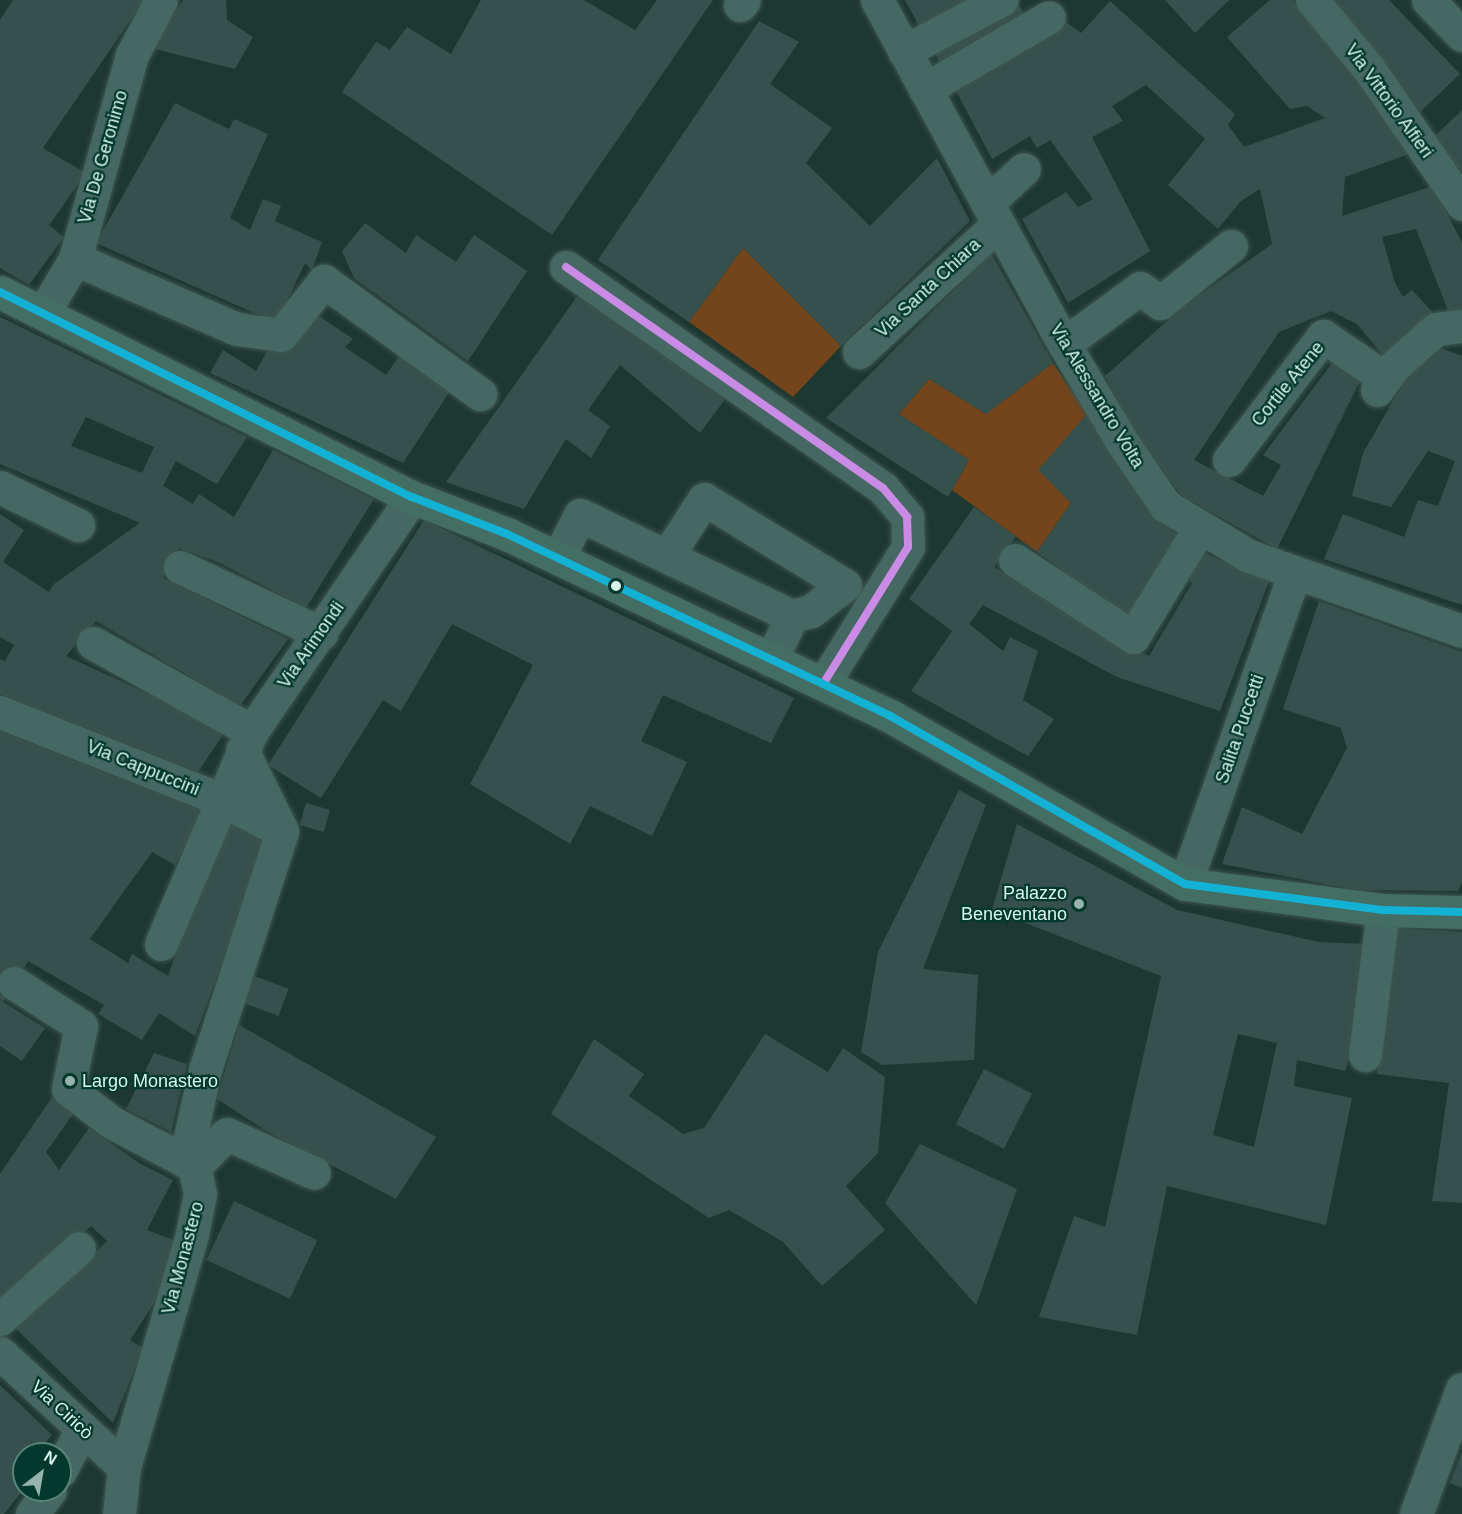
<!DOCTYPE html>
<meta charset="utf-8">
<style>
body{margin:0}
#map{position:relative;width:1462px;height:1514px;overflow:hidden;background:#1d3831;font-family:Arial,sans-serif}
div>[style]{position:absolute}
[style*='--x']{left:calc(var(--x)*1px);top:calc(var(--y)*1px);width:calc(var(--w)*1px);rotate:calc(var(--a)*1deg)}
.green>*{inset:0;background:#74441b}
.building>*{inset:0;background:#36514d;transform-origin:0 0}
.roads{filter:drop-shadow(0 0 2px #3d544e) drop-shadow(0 0 2px #3d544e)}
.street>*{height:33px;margin:-16.5px;padding:0 16.5px;transform-origin:16.5px;border-radius:16.5px;background:#456962}
.secondary>*{height:33px;margin:-16.5px;padding:0 16.5px;transform-origin:16.5px;border-radius:16.5px;background:#446e64}
.bus-1>*{height:8px;margin:-4px;padding:0 4px;transform-origin:4px;border-radius:4px;background:#ca8be6}
.bus-2>*{height:8px;margin:-4px;padding:0 4px;transform-origin:4px;border-radius:4px;background:#13b2d5}
.dots>*{width:16px;height:16px;translate:-50% -50%;box-sizing:border-box;border:3px solid #03382d;border-radius:50%}
span{translate:-50% -50%;white-space:nowrap;text-align:center;line-height:1.15;-webkit-text-stroke:4.5px #03382d;paint-order:stroke}
.street-label{font-size:18px;color:#d7f6ec}
.poi-label{font-size:18px;color:#d7f6ec}
.right{translate:-100% -50%;text-align:right}
.left{translate:0 -50%;text-align:left}
.north{position:absolute;left:12px;top:1442px;width:60px;height:60px;box-sizing:border-box;background:#03382d;border:2px solid #588479;border-radius:50%;rotate:31deg;font-size:16px;font-weight:700;line-height:24px;text-align:center;color:#d7f6ec}
.north::after{content:'';display:block;margin:auto;width:21px;height:27px;background:#96b4ab;clip-path:polygon(50% 0,100% 100%,50% 72%,0 100%)}
</style>
<div id="map">
<div class="green">
<i style="clip-path:polygon(743px 248px,841px 346px,793px 397px,689px 322px)"></i>
<i style="clip-path:polygon(1053px 363px,1087px 414px,1039px 470px,1071px 503px,1037px 552px,952px 490px,969px 460px,899px 414px,929px 379px,986px 414px)"></i>
</div>
<div class="building">
<i style="clip-path:polygon(13px 0,144px 0,43px 148px,86px 173px,49px 225px,64px 237px,29px 285px,0 268px,0 20px)"></i>
<i style="clip-path:polygon(183px 0,226px 0,227px 20px,253px 37px,235px 69px,151px 48px)"></i>
<i style="clip-path:polygon(481px 0,584px 0,635px 30px,657px 0,713px 0,552px 235px,342px 92px,376px 42px,390px 50px,407px 27px,451px 54px)"></i>
<i style="clip-path:polygon(905px 0,971px 0,919px 26px)"></i>
<i style="left:1016px;top:0;width:24px;height:97px;rotate:60deg"></i>
<i style="clip-path:polygon(1165px 0,1229px 0,1195px 33px)"></i>
<i style="clip-path:polygon(1270px 0,1293px 0,1361px 76px,1409px 154px,1345px 177px,1342px 216px,1433px 186px,1462px 243px,1462px 311px,1449px 313px,1416px 229px,1382px 237px,1395px 283px,1403px 297px,1412px 290px,1437px 317px,1385px 358px,1357px 324px,1331px 311px,1279px 332px,1194px 460px,1263px 496px,1281px 465px,1263px 455px,1332px 363px,1360px 381px,1277px 549px,1181px 495px,1133px 431px,1105px 376px,1184px 306px,1272px 244px,1260px 189px,1241px 201px,1218px 229px,1168px 185px,1205px 139px,1146px 85px,1112px 106px,1123px 121px,1092px 137px,1150px 251px,1068px 303px,1022px 219px,1066px 192px,1078px 207px,1093px 199px,1050px 140px,1037px 148px,1030px 136px,992px 159px,956px 91px,1066px 22px,1081px 33px,1110px 1px,1235px 114px,1228px 125px,1244px 147px,1325px 118px,1307px 106px,1290px 109px,1227px 37px)"></i>
<i style="clip-path:polygon(1334px 0,1389px 0,1460px 74px,1420px 112px)"></i>
<i style="clip-path:polygon(759px 21px,799px 42px,770px 84px,832px 128px,806px 163px,870px 226px,937px 158px,970px 221px,841px 346px,743px 248px,689px 322px,598px 260px)"></i>
<i style="clip-path:polygon(175px 103px,229px 129px,234px 119px,268px 134px,230px 218px,250px 230px,263px 199px,281px 206px,275px 221px,322px 242px,312px 270px,305px 263px,277px 323px,96px 243px)"></i>
<i style="clip-path:polygon(1462px 110px,1462px 173px,1435px 136px)"></i>
<i style="clip-path:polygon(365px 223px,406px 253px,416px 235px,456px 262px,474px 235px,527px 271px,468px 361px,354px 278px,342px 251px)"></i>
<i style="clip-path:polygon(991px 253px,1053px 363px,986px 414px,929px 379px,899px 414px,969px 460px,948px 497px,826px 418px)"></i>
<i style="clip-path:polygon(578px 295px,726px 398px,700px 433px,620px 365px,588px 410px,610px 426px,591px 458px,566px 439px,524px 509px,446px 482px)"></i>
<i style="clip-path:polygon(310px 310px,353px 339px,345px 347px,386px 375px,401px 353px,452px 388px,403px 463px,210px 373px,223px 350px,256px 371px,271px 344px,286px 352px)"></i>
<i style="clip-path:polygon(evenodd,0 317px,247px 437px,217px 484px,176px 461px,163px 486px,193px 504px,199px 494px,234px 517px,273px 450px,374px 499px,306px 608px,220px 563px,179px 548px,163px 578px,288px 639px,240px 706px,96px 621px,66px 656px,226px 730px,198px 772px,0 694px,0 659px,5px 661px,14px 645px,0 637px,0 514px,24px 530px,3px 562px,49px 592px,54px 584px,140px 523px,0 464px,0 317px,86px 417px,154px 447px,142px 473px,71px 446px,86px 417px)"></i>
<i style="clip-path:polygon(1435px 346px,1462px 356px,1462px 605px,1324px 559px,1343px 514px,1404px 537px,1418px 500px,1438px 506px,1455px 461px,1428px 451px,1391px 507px,1352px 496px,1363px 453px,1409px 373px)"></i>
<i style="clip-path:polygon(1087px 414px,1154px 516px,1182px 539px,1130px 620px,1037px 552px,1071px 503px,1038px 470px)"></i>
<i style="clip-path:polygon(974px 507px,1016px 536px,994px 567px,1149px 656px,1192px 583px,1183px 577px,1200px 551px,1269px 581px,1220px 711px,1117px 677px,983px 605px,969px 624px,1003px 651px,1010px 637px,1038px 651px,1023px 700px,1054px 719px,1028px 756px,911px 691px,952px 631px,909px 599px)"></i>
<i style="clip-path:polygon(424px 520px,794px 698px,771px 743px,663px 695px,641px 741px,687px 762px,652px 836px,590px 806px,570px 844px,470px 784px,533px 665px,452px 624px,401px 711px,383px 700px,321px 798px,268px 765px)"></i>
<i style="clip-path:polygon(1319px 601px,1462px 652px,1462px 882px,1458px 891px,1357px 890px,1222px 864px,1242px 807px,1302px 834px,1347px 748px,1341px 728px,1283px 709px)"></i>
<i style="clip-path:polygon(0 731px,205px 812px,175px 865px,152px 852px,90px 939px,128px 963px,132px 954px,168px 976px,223px 819px,269px 836px,195px 1036px,159px 1013px,142px 1040px,98px 1014px,104px 1005px,28px 961px,3px 1002px,45px 1028px,22px 1061px,0 1046px)"></i>
<i style="clip-path:polygon(959px 790px,986px 805px,923px 969px,978px 975px,974px 1060px,882px 1065px,861px 1052px,878px 952px)"></i>
<i style="left:306px;top:803px;width:25px;height:23px;rotate:16deg"></i>
<i style="clip-path:polygon(evenodd,1017px 824px,1177px 910px,1319px 942px,1367px 944px,1346px 1071px,1297px 1060px,1294px 1086px,1352px 1098px,1326px 1225px,1167px 1186px,1137px 1335px,1039px 1317px,1074px 1216px,1105px 1227px,1161px 976px,992px 910px,1017px 824px,1238px 1034px,1277px 1043px,1254px 1147px,1213px 1135px,1238px 1034px)"></i>
<i style="clip-path:polygon(1393px 928px,1462px 932px,1462px 1203px,1432px 1201px,1449px 1083px,1377px 1074px)"></i>
<i style="left:251px;top:975px;width:40px;height:29px;rotate:20deg"></i>
<i style="clip-path:polygon(239px 1025px,436px 1137px,396px 1199px,268px 1132px,217px 1099px)"></i>
<i style="clip-path:polygon(765px 1034px,828px 1072px,843px 1048px,885px 1077px,878px 1153px,846px 1186px,885px 1230px,822px 1286px,783px 1242px,729px 1210px,709px 1218px,551px 1114px,594px 1039px,644px 1074px,629px 1096px,683px 1134px,704px 1128px)"></i>
<i style="clip-path:polygon(154px 1053px,187px 1064px,171px 1132px,126px 1109px)"></i>
<i style="left:984px;top:1069px;width:54px;height:62px;rotate:27deg"></i>
<i style="clip-path:polygon(52px 1097px,74px 1113px,46px 1152px,59px 1170px,89px 1128px,139px 1163px,173px 1180px,147px 1230px,181px 1243px,156px 1300px,130px 1340px,143px 1348px,113px 1423px,9px 1322px,66px 1281px,107px 1241px,91px 1226px,0 1299px,0 1174px)"></i>
<i style="clip-path:polygon(920px 1144px,1017px 1189px,976px 1305px,885px 1203px)"></i>
<i style="left:234px;top:1201px;width:92px;height:65px;rotate:25deg"></i>
<i style="clip-path:polygon(0 1385px,52px 1435px,35px 1454px,24px 1454px,24px 1467px,14px 1479px,24px 1489px,4px 1514px,0 1514px)"></i>
<i style="clip-path:polygon(1462px 1451px,1462px 1488px,1450px 1483px)"></i>
</div>
<div class="roads">
<div class="street">
<i style="--x:877;--y:0;--w:392;--a:61.5"></i>
<i style="--x:1064;--y:344;--w:117;--a:59.3"></i>
<i style="--x:1124;--y:445;--w:74;--a:55.5"></i>
<i style="--x:1166;--y:506;--w:97;--a:31.1"></i>
<i style="--x:1249;--y:556;--w:226;--a:19.4"></i>
<i style="--x:1312;--y:0;--w:89;--a:50.4"></i>
<i style="--x:1369;--y:69;--w:164;--a:55.4"></i>
<i style="--x:1428;--y:0;--w:49;--a:45.8"></i>
<i style="--x:740;--y:5;--w:6;--a:-51"></i>
<i style="--x:904;--y:51;--w:110;--a:-27.7"></i>
<i style="--x:925;--y:89;--w:143;--a:-30.1"></i>
<i style="--x:987;--y:203;--w:50;--a:-42.6"></i>
<i style="--x:75;--y:259;--w:176;--a:23.4"></i>
<i style="--x:237;--y:329;--w:44;--a:7.8"></i>
<i style="--x:281;--y:335;--w:69;--a:-51.5"></i>
<i style="--x:324;--y:281;--w:193;--a:35.9"></i>
<i style="--x:566;--y:267;--w:386;--a:34.9"></i>
<i style="--x:883;--y:488;--w:38;--a:50"></i>
<i style="--x:907;--y:517;--w:30;--a:88"></i>
<i style="--x:908;--y:547;--w:161;--a:121.8"></i>
<i style="--x:43;--y:313;--w:63;--a:-59.3"></i>
<i style="--x:75;--y:259;--w:212;--a:-74.4"></i>
<i style="--x:132;--y:55;--w:62;--a:-62.2"></i>
<i style="--x:1064;--y:344;--w:94;--a:-36.4"></i>
<i style="--x:1140;--y:288;--w:25;--a:37"></i>
<i style="--x:1160;--y:303;--w:91;--a:-38.8"></i>
<i style="--x:859;--y:352;--w:189;--a:-42.6"></i>
<i style="--x:1377;--y:390;--w:28;--a:-55"></i>
<i style="--x:1393;--y:367;--w:57;--a:-41.5"></i>
<i style="--x:1436;--y:329;--w:26;--a:-7"></i>
<i style="--x:1229;--y:460;--w:156;--a:-52.8"></i>
<i style="--x:1323;--y:336;--w:75;--a:34.1"></i>
<i style="--x:0;--y:487;--w:87;--a:26"></i>
<i style="--x:667;--y:556;--w:68;--a:-57"></i>
<i style="--x:704;--y:499;--w:165;--a:31.4"></i>
<i style="--x:845;--y:585;--w:43;--a:142.6"></i>
<i style="--x:811;--y:611;--w:20;--a:165"></i>
<i style="--x:558;--y:558;--w:48;--a:-62.9"></i>
<i style="--x:580;--y:515;--w:235;--a:25.5"></i>
<i style="--x:792;--y:616;--w:49;--a:115.5"></i>
<i style="--x:1015;--y:560;--w:141;--a:33.1"></i>
<i style="--x:1133;--y:637;--w:127;--a:-58.6"></i>
<i style="--x:180;--y:567;--w:156;--a:25.1"></i>
<i style="--x:93;--y:643;--w:182;--a:29"></i>
<i style="--x:0;--y:712;--w:237;--a:21.6"></i>
<i style="--x:220;--y:799;--w:70;--a:27.3"></i>
<i style="--x:242;--y:750;--w:90;--a:63.7"></i>
<i style="--x:1185;--y:884;--w:329;--a:-70.6"></i>
<i style="--x:161;--y:944;--w:232;--a:-66.9"></i>
<i style="--x:252;--y:731;--w:283;--a:-55.6"></i>
<i style="--x:14;--y:983;--w:80;--a:32.7"></i>
<i style="--x:81;--y:1026;--w:64;--a:101.7"></i>
<i style="--x:68;--y:1089;--w:54;--a:37.5"></i>
<i style="--x:111;--y:1122;--w:95;--a:27.6"></i>
<i style="--x:195;--y:1166;--w:45;--a:-45"></i>
<i style="--x:227;--y:1134;--w:95;--a:24.1"></i>
<i style="--x:1365;--y:1055;--w:146;--a:-82.9"></i>
<i style="--x:0;--y:1319;--w:106;--a:-41.9"></i>
<i style="--x:0;--y:1353;--w:168;--a:42.6"></i>
<i style="--x:60;--y:1471;--w:47;--a:-62.4"></i>
<i style="--x:32;--y:1514;--w:30;--a:-53"></i>
<i style="--x:119;--y:1514;--w:47;--a:-83.9"></i>
<i style="--x:124;--y:1467;--w:243;--a:-73.7"></i>
<i style="--x:192;--y:1234;--w:41;--a:-78.7"></i>
<i style="--x:200;--y:1194;--w:53;--a:-101.9"></i>
<i style="--x:189;--y:1142;--w:74;--a:-77.5"></i>
<i style="--x:205;--y:1070;--w:251;--a:-72.1"></i>
<i style="--x:1416;--y:1514;--w:133;--a:-69.8"></i>
</div>
<div class="secondary">
<i style="--x:0;--y:292;--w:460;--a:26.5"></i>
<i style="--x:412;--y:497;--w:102;--a:21.3"></i>
<i style="--x:507;--y:534;--w:426;--a:25.4"></i>
<i style="--x:892;--y:717;--w:337;--a:29.7"></i>
<i style="--x:1185;--y:884;--w:200;--a:7.5"></i>
<i style="--x:1383;--y:910;--w:79;--a:1.5"></i>
</div>
</div>
<div class="bus-1">
<i style="--x:566;--y:267;--w:386;--a:34.9"></i>
<i style="--x:883;--y:488;--w:38;--a:50"></i>
<i style="--x:907;--y:517;--w:30;--a:88"></i>
<i style="--x:908;--y:547;--w:161;--a:121.8"></i>
</div>
<div class="bus-2">
<i style="--x:0;--y:292;--w:460;--a:26.5"></i>
<i style="--x:412;--y:497;--w:102;--a:21.3"></i>
<i style="--x:507;--y:534;--w:426;--a:25.4"></i>
<i style="--x:892;--y:717;--w:337;--a:29.7"></i>
<i style="--x:1185;--y:884;--w:200;--a:7.5"></i>
<i style="--x:1383;--y:910;--w:79;--a:1.5"></i>
</div>
<div class="dots">
<i style="left:616px;top:586px;background:#d7f6ec"></i>
<i style="left:1079px;top:904px;background:#96b4ab"></i>
<i style="left:70px;top:1081px;background:#96b4ab"></i>
</div>
<div class="street-label">
<span style="left:1389px;top:101px;rotate:54deg">Via Vittorio Alfieri</span>
<span style="left:103px;top:157px;rotate:-74deg">Via De Geronimo</span>
<span style="left:928px;top:288px;rotate:-43deg">Via Santa Chiara</span>
<span style="left:1288px;top:384px;rotate:-51deg">Cortile Atene</span>
<span style="left:1097px;top:396px;rotate:59deg">Via Alessandro Volta</span>
<span style="left:311px;top:645px;rotate:-55deg">Via Arimondi</span>
<span style="left:1240px;top:729px;rotate:-71deg">Salita Puccetti</span>
<span style="left:143px;top:768px;rotate:22deg">Via Cappuccini</span>
<span style="left:183px;top:1258px;rotate:-75deg">Via Monastero</span>
<span style="left:62px;top:1410px;rotate:43deg">Via Ciricò</span>
</div>
<div class="poi-label">
<span class="right" style="left:1067px;top:904px">Palazzo<br>Beneventano</span>
<span class="left" style="left:82px;top:1081px">Largo Monastero</span>
</div>
<div class="north">N</div>
</div>
